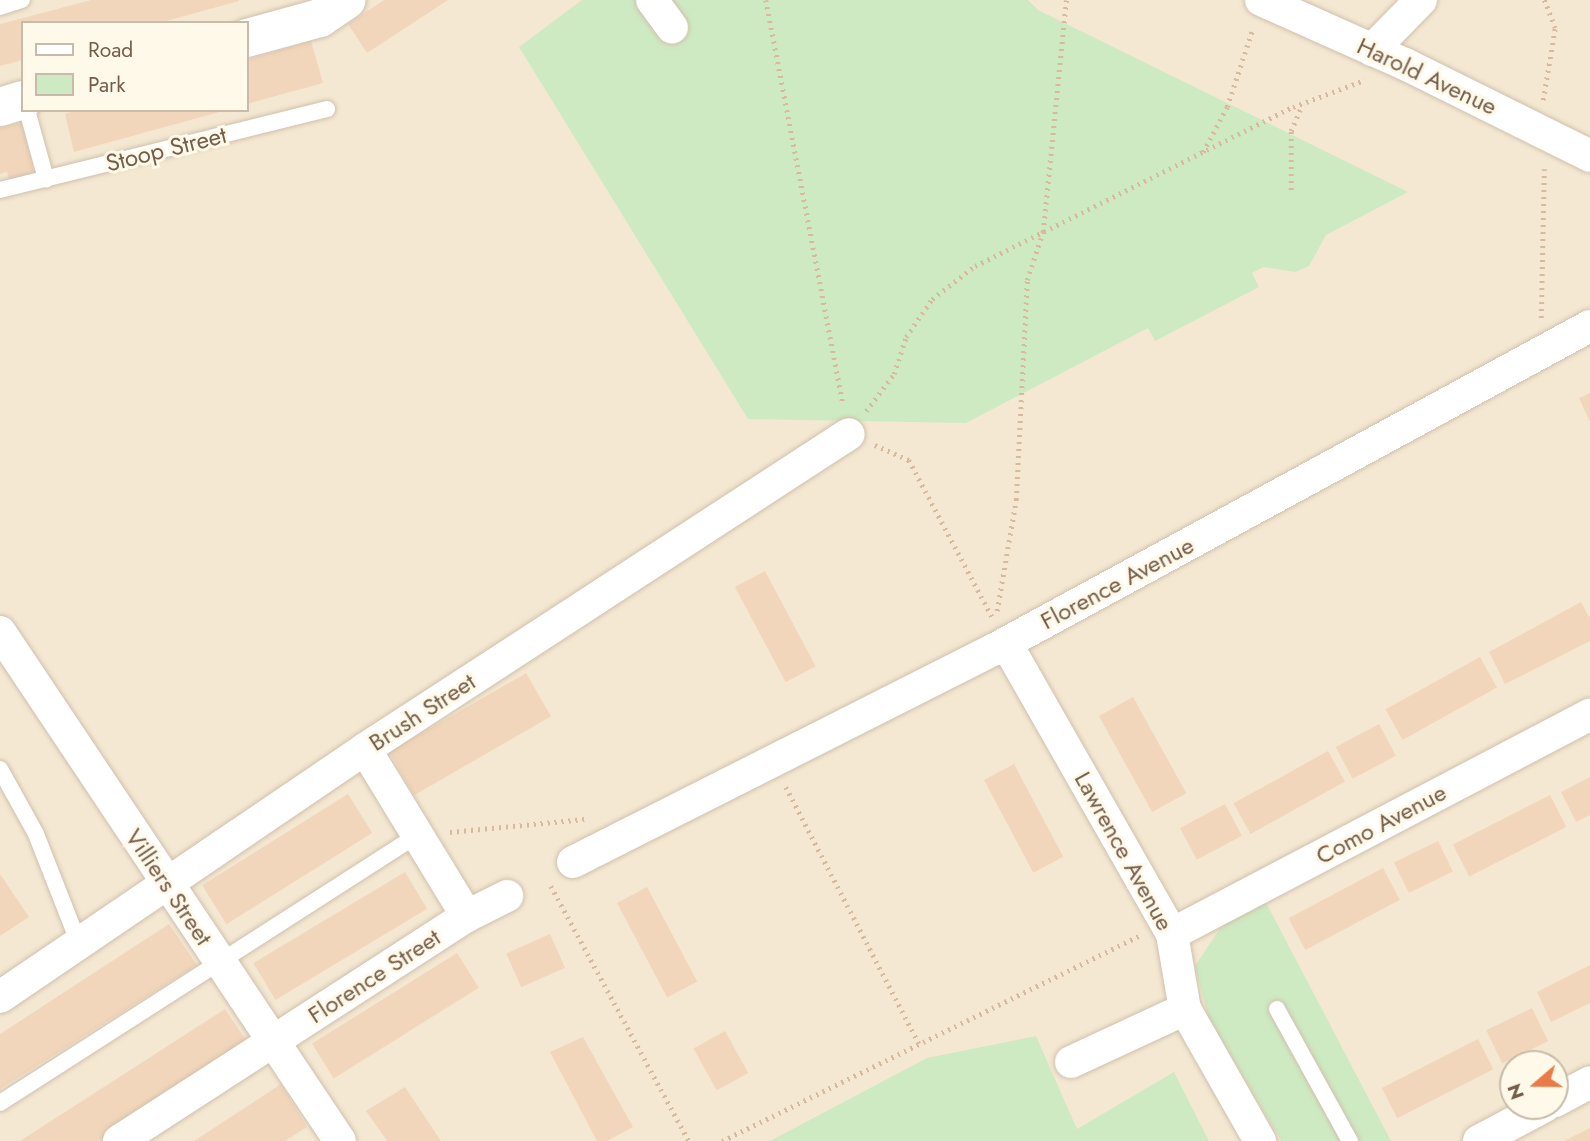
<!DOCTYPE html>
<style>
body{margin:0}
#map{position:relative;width:1590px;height:1141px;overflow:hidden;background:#fcf5e3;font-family:Jost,sans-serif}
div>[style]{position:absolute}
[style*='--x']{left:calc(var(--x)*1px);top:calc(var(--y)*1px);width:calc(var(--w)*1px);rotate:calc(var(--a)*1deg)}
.residential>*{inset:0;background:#f4e8d2}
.green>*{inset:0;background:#ceeac2}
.building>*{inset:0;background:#f2d6bb;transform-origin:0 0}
.path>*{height:4.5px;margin-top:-2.25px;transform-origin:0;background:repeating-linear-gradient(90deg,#d7ba9e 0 2px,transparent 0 7px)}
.roads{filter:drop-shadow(0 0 2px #d0c0ad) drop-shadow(0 0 2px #d0c0ad)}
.service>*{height:16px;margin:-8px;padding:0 8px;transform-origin:8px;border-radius:8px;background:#fff}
.minor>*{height:32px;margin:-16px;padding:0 16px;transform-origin:16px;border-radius:16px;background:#fff}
.tertiary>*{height:38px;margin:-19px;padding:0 19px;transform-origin:19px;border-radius:19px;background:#fff}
span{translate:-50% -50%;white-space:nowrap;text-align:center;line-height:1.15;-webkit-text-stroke:6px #fff9ea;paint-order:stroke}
.street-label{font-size:24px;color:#755d49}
.legend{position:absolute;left:21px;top:21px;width:228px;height:91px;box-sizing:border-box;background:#fff9ea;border:2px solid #c8bbaa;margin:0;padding:9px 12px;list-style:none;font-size:21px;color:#755d49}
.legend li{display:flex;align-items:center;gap:14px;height:35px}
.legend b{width:35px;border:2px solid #c8bbaa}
.north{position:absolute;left:1499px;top:1050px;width:70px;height:70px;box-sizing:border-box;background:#fff9ea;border:2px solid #c8bbaa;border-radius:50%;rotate:250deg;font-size:19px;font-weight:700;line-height:28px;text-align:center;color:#755d49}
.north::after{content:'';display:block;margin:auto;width:24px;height:32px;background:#e87b47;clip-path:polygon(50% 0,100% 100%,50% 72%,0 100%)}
</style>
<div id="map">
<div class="residential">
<i style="clip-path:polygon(evenodd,0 0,1590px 0,1590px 1141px,0 1141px,0 0,23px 23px,247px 23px,247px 110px,23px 110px,23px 23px,0 0,1513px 1064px,1555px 1064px,1555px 1106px,1513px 1106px,1513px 1064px)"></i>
</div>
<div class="green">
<i style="clip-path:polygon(582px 0,1028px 0,1038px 10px,1408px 192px,1326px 235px,1309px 266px,1295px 272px,1263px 267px,1252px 273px,1259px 287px,1155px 341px,1148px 328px,966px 423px,748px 419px,519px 47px)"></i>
<i style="clip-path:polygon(1261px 893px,1391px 1141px,1281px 1141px,1208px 1016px,1195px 966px,1233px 909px)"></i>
<i style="clip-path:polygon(1036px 1036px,1077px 1129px,1174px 1072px,1209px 1141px,770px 1141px,927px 1058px)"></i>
</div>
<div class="building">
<i style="clip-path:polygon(91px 0,239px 0,239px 1px,159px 23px,23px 23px,23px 60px,0 66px,0 24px)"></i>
<i style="clip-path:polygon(384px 0,448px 0,367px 53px,348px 24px)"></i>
<i style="clip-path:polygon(311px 41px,323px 83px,247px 104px,247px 60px)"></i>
<i style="clip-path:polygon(77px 110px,222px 110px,223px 111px,74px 152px,65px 114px)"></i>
<i style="clip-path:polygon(22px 123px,35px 178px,10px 184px,7px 172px,0 174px,0 128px)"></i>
<i style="clip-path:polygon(1590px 393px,1590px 422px,1579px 398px)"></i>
<i style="left:765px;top:571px;width:108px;height:34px;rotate:62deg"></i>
<i style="clip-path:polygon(1581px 602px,1590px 619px,1590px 641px,1505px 684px,1489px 652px)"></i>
<i style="left:1480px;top:657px;width:35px;height:108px;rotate:61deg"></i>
<i style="left:526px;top:673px;width:50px;height:158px;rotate:60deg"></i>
<i style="left:1133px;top:697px;width:110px;height:39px;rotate:61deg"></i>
<i style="left:1379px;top:724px;width:36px;height:49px;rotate:62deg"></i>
<i style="left:1328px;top:751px;width:35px;height:108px;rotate:61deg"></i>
<i style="left:1014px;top:764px;width:105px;height:34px;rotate:62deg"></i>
<i style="clip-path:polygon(1590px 777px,1590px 815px,1576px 822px,1561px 792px)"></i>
<i style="left:348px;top:794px;width:46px;height:172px;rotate:58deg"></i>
<i style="left:1550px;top:795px;width:36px;height:109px;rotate:63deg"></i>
<i style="left:1225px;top:804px;width:36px;height:51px;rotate:62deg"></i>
<i style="left:1438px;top:841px;width:34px;height:49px;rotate:64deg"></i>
<i style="left:1383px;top:868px;width:36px;height:107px;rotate:62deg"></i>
<i style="left:405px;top:872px;width:43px;height:177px;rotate:59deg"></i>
<i style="clip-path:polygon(0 874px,29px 917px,0 936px)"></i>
<i style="left:647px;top:887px;width:107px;height:34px;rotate:62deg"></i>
<i style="clip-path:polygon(169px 924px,197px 965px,0 1089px,0 1034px)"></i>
<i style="left:550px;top:934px;width:37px;height:48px;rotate:66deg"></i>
<i style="left:457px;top:953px;width:41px;height:171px;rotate:58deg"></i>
<i style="clip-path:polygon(1590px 965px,1590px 1003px,1551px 1022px,1537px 992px)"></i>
<i style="left:1532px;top:1008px;width:37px;height:51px;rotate:64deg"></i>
<i style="clip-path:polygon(225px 1009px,248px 1043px,98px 1141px,20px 1141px)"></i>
<i style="left:725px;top:1031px;width:48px;height:36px;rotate:61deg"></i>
<i style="clip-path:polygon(583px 1037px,633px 1127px,607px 1141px,597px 1141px,550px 1052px)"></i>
<i style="left:1478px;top:1039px;width:34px;height:108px;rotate:63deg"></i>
<i style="clip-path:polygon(281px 1084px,307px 1127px,285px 1141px,194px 1141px)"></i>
<i style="clip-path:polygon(405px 1087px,441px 1141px,387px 1141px,366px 1111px)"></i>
<i style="clip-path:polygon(1590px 1128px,1590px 1141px,1564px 1141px)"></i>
</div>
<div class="path">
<i style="--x:766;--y:0;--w:412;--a:79.2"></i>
<i style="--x:1543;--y:100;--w:73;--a:-80.5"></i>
<i style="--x:1555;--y:28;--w:30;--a:-111"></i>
<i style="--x:1203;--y:152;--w:51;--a:-61.9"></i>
<i style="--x:1227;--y:107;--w:83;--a:-71.8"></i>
<i style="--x:1291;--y:190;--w:59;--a:-90"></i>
<i style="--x:1291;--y:131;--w:28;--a:-67"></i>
<i style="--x:1541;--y:318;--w:149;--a:-88.8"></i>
<i style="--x:866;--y:411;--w:46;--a:-52.9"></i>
<i style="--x:894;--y:374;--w:39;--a:-72"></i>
<i style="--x:906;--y:337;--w:46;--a:-55.6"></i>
<i style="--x:932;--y:299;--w:54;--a:-37.5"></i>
<i style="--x:975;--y:266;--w:356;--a:-26.6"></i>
<i style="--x:1293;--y:107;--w:77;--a:-20.6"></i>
<i style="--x:875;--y:445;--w:37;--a:24"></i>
<i style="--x:909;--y:460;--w:178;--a:62.1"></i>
<i style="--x:997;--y:611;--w:113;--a:-80.3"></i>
<i style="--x:1016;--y:500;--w:220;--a:-87.1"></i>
<i style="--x:1027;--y:280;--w:51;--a:-71.6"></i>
<i style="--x:1043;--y:232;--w:233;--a:-84.3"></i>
<i style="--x:786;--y:787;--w:289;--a:62.6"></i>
<i style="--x:450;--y:832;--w:135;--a:-5.5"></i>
<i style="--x:551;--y:886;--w:290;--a:61.6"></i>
<i style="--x:722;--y:1141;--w:465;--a:-26.2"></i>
</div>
<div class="roads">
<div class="service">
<i style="--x:0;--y:7;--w:23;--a:-18"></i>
<i style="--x:27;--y:110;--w:72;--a:74.6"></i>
<i style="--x:0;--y:190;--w:337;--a:-13.9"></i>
<i style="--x:0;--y:769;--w:74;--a:61"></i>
<i style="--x:36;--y:834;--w:120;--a:68.6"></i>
<i style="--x:1277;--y:1009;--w:151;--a:61.1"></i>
<i style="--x:0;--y:1103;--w:497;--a:-32.7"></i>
</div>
<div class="minor">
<i style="--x:652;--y:0;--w:34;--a:54"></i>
<i style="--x:1261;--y:0;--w:158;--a:24"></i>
<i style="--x:1405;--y:64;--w:207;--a:26.4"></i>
<i style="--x:1372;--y:50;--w:70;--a:-45.6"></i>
<i style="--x:0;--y:632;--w:612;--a:56.26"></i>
<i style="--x:1006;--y:643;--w:335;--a:60.3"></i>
<i style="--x:1172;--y:934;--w:76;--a:80.2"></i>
<i style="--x:1185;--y:1009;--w:152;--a:60.4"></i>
<i style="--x:365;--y:749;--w:196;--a:58.6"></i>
<i style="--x:573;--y:862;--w:473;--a:-26.8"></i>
<i style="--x:995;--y:649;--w:677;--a:-28.5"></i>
<i style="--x:1172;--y:934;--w:472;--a:-27.7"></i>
<i style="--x:0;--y:997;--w:441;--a:-34.2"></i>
<i style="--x:365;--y:749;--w:577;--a:-33.06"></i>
<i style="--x:1071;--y:1062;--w:126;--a:-24.9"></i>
<i style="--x:1555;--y:1101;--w:40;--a:-28"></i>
<i style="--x:119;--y:1141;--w:414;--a:-32.9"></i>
<i style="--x:467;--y:916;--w:45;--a:-26.6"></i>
<i style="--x:1479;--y:1141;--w:75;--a:-27.9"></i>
</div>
<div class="tertiary">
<i style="--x:247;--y:38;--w:76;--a:-15.3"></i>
<i style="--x:320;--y:18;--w:32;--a:-34"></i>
<i style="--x:0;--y:107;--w:24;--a:-17"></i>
</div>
</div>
<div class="street-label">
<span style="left:1427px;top:76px;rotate:25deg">Harold Avenue</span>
<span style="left:166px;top:149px;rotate:-14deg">Stoop Street</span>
<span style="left:1117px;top:583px;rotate:-28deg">Florence Avenue</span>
<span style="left:422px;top:712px;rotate:-33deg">Brush Street</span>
<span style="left:1381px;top:824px;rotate:-28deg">Como Avenue</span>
<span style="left:1124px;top:851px;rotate:61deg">Lawrence Avenue</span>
<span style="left:169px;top:887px;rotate:56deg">Villiers Street</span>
<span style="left:374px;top:976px;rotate:-33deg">Florence Street</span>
</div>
<ul class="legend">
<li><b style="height:9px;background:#fff"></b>Road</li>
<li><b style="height:19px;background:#ceeac2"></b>Park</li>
</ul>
<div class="north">N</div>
</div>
